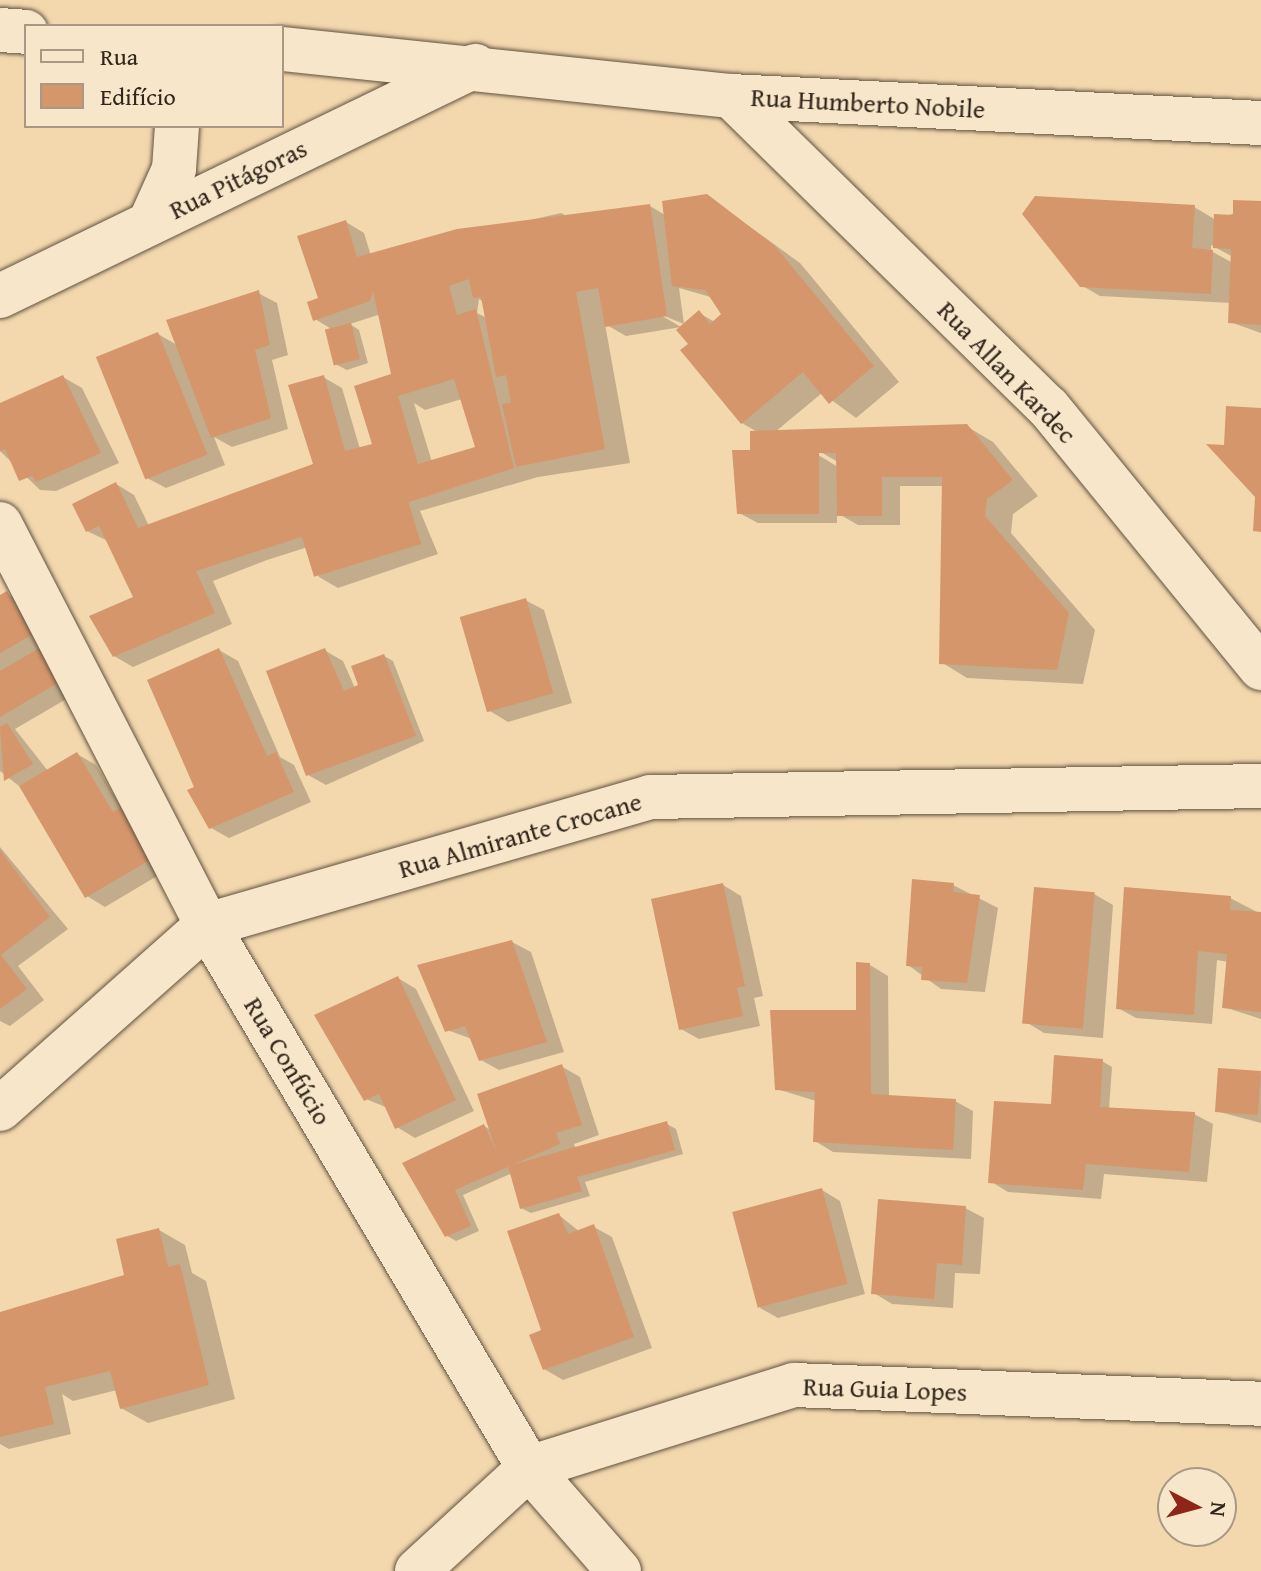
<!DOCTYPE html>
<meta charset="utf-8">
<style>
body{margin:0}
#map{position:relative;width:1261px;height:1571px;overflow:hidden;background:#f3d8ae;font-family:"Gentium Book Plus",serif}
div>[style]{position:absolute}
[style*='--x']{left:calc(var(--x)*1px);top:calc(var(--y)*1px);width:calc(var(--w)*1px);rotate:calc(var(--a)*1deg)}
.shadow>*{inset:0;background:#0003}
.building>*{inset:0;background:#d6966c;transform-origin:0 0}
.roads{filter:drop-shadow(0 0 2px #615240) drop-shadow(0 0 2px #615240)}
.minor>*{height:44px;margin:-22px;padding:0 22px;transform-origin:22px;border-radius:22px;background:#f7e6ca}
span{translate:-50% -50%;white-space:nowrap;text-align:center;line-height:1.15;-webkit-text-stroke:6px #f7e6ca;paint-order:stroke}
.street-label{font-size:26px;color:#30261c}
.legend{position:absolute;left:24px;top:24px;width:260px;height:104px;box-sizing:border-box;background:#f7e6ca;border:2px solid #a79984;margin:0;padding:10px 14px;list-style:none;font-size:24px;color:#30261c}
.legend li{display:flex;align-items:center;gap:16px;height:40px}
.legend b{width:40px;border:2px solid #a79984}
.north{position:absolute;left:1157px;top:1467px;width:80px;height:80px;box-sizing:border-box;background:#f7e6ca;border:2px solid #a79984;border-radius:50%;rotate:96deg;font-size:22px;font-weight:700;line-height:32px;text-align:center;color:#30261c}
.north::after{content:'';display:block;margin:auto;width:28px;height:36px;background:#8f2418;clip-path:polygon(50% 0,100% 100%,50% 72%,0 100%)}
</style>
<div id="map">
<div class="shadow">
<i style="clip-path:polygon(evenodd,707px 196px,800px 263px,899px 382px,856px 418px,822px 393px,775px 432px,966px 426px,993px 442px,1038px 496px,1013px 514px,1011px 533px,1095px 630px,1083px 684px,967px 678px,941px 662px,943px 486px,900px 486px,900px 525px,858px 525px,837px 513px,837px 523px,758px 523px,739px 513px,759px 433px,742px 423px,690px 344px,699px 313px,715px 322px,724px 315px,714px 298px,679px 288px,684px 324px,657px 313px,681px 327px,626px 336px,605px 324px,630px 463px,538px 477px,420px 511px,438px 554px,338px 588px,319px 577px,308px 547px,267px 560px,213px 581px,232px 624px,133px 667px,114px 656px,136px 598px,108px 541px,87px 531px,116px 484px,134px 495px,149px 526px,316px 465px,323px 377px,342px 388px,360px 449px,374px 446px,396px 379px,381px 314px,350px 324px,359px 330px,368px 363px,347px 370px,337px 365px,333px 330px,315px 319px,346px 222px,364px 233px,371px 256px,561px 213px,574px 220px,650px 206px,665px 215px,707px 196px,479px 299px,484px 302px,487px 318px,477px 313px,479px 299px,707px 196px,462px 399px,477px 449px,432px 462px,414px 403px,425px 410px,462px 399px,707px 196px,812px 447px,838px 462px,838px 467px,810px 450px,812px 447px)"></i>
<i style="clip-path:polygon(evenodd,1261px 203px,1261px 333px,1230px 322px,1231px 303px,1100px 296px,1081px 285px,1194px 207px,1216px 220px,1261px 203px,1211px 245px,1233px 257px,1233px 263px,1211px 251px,1211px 245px)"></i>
<i style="clip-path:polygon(258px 293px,277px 303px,288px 355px,272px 360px,288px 429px,232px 447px,214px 437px,225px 465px,166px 488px,147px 478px,158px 334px,177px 345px)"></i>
<i style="clip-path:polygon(63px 377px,82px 388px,119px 463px,56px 491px,40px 490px,0 451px,0 405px)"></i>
<i style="clip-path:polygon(7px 594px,25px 604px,80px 691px,15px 729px,48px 771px,77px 754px,96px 765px,122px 809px,179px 863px,105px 907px,87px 896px,24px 790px,0 771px,0 598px)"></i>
<i style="clip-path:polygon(525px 600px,544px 610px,572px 703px,508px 722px,490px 711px)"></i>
<i style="clip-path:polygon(219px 650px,238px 661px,280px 757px,294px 765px,311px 802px,229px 838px,211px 828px,197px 788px)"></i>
<i style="clip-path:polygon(324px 650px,343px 661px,355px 688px,384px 656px,393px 661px,424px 741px,326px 785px,308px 775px)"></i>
<i style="clip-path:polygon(0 847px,68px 929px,18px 966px,44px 1000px,10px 1026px,0 1021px)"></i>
<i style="clip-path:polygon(723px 885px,741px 896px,763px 996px,754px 998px,760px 1026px,699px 1039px,681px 1029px)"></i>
<i style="clip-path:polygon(953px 885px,998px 908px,985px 992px,941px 989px,908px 965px)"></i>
<i style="clip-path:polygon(1094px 894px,1113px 905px,1103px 1038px,1044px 1033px,1026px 1022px)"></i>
<i style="clip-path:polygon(1230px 898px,1261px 914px,1261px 1019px,1224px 1007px,1228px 962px,1217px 960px,1212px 1024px,1136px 1018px,1118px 1008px)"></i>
<i style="clip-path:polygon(512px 942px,531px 952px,564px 1052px,499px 1070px,481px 1060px,472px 1039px,447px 1030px)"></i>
<i style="clip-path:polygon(870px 965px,888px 976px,889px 1097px,955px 1101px,973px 1111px,971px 1159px,833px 1152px,815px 1141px,816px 1101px,777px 1089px,858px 1012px)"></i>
<i style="clip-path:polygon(398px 978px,416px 989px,474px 1111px,415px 1138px,397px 1127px,388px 1108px,366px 1099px)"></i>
<i style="clip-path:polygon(1102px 1061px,1112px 1067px,1109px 1109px,1194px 1114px,1213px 1124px,1207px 1182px,1104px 1174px,1101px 1199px,1008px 1192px,990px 1181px)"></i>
<i style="clip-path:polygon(561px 1066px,580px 1077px,599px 1135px,574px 1144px,576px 1149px,667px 1124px,676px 1129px,683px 1154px,585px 1182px,590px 1196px,531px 1213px,521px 1208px,512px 1173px,463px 1195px,479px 1231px,456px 1241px,447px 1236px,404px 1164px,484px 1126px,491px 1130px)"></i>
<i style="clip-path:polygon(1261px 1073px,1261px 1123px,1216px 1111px)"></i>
<i style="clip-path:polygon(822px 1190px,840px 1201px,865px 1294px,778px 1318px,760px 1308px)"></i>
<i style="clip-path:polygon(965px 1208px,984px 1218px,980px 1274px,955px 1273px,953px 1308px,892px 1304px,874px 1293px)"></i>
<i style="clip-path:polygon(559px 1215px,580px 1232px,594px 1227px,612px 1237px,652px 1348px,563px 1380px,544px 1369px,543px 1332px)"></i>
<i style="clip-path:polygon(159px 1230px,185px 1245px,192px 1273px,206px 1281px,235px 1399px,148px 1423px,121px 1408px,117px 1390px,73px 1401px,62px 1394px,71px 1434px,9px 1449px,0 1444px,0 1316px,127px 1277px)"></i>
</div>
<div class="building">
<i style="clip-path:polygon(707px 194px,774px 245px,874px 366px,829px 404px,803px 372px,741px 424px,680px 350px,688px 344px,676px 330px,699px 310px,710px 324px,721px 314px,705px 290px,672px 286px,662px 201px)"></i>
<i style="clip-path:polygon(1035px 196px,1195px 205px,1192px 248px,1213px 250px,1211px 294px,1080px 287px,1022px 214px)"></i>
<i style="clip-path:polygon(1233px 200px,1261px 201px,1261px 325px,1228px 323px,1231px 249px,1213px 248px,1214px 214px,1233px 215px)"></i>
<i style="clip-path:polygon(evenodd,650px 204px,667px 316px,605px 327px,598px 288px,576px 292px,605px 449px,516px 467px,502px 404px,511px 403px,506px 375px,496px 377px,481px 297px,473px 298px,469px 279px,449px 286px,457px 315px,476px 309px,514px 468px,196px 571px,215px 613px,113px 657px,89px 616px,133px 597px,99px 526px,86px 532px,72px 504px,116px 482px,138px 528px,313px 464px,288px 385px,324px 375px,345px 451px,372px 444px,354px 386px,391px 374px,373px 291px,370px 301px,313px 321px,307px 302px,318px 298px,297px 236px,346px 220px,357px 257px,457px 229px,650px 204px,454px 379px,475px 447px,418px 464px,398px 396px,454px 379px)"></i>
<i style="clip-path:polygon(259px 290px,270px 345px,255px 350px,271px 418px,211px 438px,166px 320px)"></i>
<i style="left:351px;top:323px;width:37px;height:27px;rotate:76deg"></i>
<i style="left:158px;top:332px;width:132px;height:67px;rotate:68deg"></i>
<i style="clip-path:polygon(63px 375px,101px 453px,36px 482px,32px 476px,19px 481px,5px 449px,0 451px,0 403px)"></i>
<i style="clip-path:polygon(1226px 406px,1261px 408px,1261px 532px,1253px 531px,1255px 497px,1206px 444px,1224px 445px)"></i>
<i style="clip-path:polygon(967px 424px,1013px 480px,987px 499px,985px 516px,1069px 613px,1057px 670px,939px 664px,942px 477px,882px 477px,882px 516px,837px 516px,836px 453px,819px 453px,819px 514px,737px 514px,732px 450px,750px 450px,750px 431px)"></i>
<i style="left:408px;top:501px;width:45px;height:112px;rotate:73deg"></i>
<i style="clip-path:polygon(7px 591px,32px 635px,0 653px,0 595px)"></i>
<i style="left:526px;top:598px;width:99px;height:69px;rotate:74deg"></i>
<i style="clip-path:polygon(43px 646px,63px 680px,0 717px,0 671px)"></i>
<i style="clip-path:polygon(219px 648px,267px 756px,276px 752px,294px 792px,209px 829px,187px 790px,194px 787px,147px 680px)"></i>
<i style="clip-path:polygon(325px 648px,344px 691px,358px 685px,351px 666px,384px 654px,416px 736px,306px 776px,266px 671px)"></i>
<i style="clip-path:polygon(7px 723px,33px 764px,4px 781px,0 727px)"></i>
<i style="clip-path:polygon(77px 752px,113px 812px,132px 801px,162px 853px,85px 898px,19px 786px)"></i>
<i style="clip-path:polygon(0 850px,50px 917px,1px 955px,27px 989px,0 1009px)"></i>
<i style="clip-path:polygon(912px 879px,954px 883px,953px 892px,980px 895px,967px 983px,921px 980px,922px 967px,906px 966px)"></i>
<i style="clip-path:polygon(723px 883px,745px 986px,737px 988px,743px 1016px,679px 1030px,651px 899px)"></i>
<i style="left:1034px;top:887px;width:61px;height:137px;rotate:5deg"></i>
<i style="clip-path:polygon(1124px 887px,1231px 896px,1230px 910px,1261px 912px,1261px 1012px,1222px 1008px,1227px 954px,1198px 951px,1194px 1015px,1116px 1009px)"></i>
<i style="clip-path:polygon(512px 940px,547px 1042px,479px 1061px,465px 1026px,445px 1032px,417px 965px)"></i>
<i style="clip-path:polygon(856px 962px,870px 963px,871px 1094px,956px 1099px,953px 1150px,813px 1142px,815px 1092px,775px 1090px,770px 1010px,856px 1010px)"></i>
<i style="clip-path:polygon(398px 976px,456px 1100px,395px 1129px,379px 1094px,364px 1101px,314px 1015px)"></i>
<i style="clip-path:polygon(1054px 1055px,1103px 1059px,1100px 1107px,1195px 1112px,1189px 1172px,1086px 1164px,1083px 1190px,988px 1183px,994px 1101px,1051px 1104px)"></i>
<i style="clip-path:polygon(562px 1064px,582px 1125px,556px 1133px,560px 1144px,455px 1190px,471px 1226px,445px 1237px,402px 1163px,484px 1124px,497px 1153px,477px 1094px)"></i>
<i style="left:1218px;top:1068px;width:43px;height:44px;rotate:4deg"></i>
<i style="clip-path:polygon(667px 1121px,675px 1150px,577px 1177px,582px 1191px,520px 1209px,508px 1166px)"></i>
<i style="left:822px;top:1188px;width:99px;height:93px;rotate:75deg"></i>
<i style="clip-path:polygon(878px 1199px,966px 1206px,962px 1265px,937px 1263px,934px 1299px,871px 1294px)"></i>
<i style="clip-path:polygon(559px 1213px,568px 1234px,594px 1224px,634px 1337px,543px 1370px,529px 1335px,541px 1330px,507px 1231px)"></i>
<i style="clip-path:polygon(159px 1228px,168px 1267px,180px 1264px,209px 1385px,120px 1409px,110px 1371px,45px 1387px,54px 1424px,0 1437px,0 1312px,124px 1275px,116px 1239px)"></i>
</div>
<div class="roads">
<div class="minor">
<i style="--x:0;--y:30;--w:26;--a:4"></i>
<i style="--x:282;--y:49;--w:451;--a:6"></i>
<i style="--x:731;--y:96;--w:531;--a:2.92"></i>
<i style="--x:731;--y:96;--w:444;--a:44.5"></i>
<i style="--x:1048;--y:407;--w:337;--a:50.8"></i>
<i style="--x:151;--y:220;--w:56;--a:-65.7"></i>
<i style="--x:174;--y:169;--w:43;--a:-86"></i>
<i style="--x:0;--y:296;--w:528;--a:-25.84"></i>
<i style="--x:0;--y:524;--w:451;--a:62.7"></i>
<i style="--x:207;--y:925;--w:631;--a:59.33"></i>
<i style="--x:529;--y:1468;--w:137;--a:48.9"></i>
<i style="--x:0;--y:1109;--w:277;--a:-41.6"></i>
<i style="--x:207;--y:925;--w:461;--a:-16.1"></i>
<i style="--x:650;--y:797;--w:611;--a:-1.03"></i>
<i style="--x:417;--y:1571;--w:152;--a:-42.6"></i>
<i style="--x:529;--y:1468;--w:278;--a:-17.4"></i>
<i style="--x:794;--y:1385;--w:467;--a:2.3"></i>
</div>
</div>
<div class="street-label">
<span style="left:868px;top:103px;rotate:3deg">Rua Humberto Nobile</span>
<span style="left:238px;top:179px;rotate:-26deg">Rua Pitágoras</span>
<span style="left:1007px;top:372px;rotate:46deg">Rua Allan Kardec</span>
<span style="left:520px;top:835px;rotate:-16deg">Rua Almirante Crocane</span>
<span style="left:288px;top:1061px;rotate:59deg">Rua Confúcio</span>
<span style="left:885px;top:1389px;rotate:2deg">Rua Guia Lopes</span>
</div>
<ul class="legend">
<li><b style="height:10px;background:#f7e6ca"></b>Rua</li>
<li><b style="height:22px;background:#d6966c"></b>Edifício</li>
</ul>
<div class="north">N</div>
</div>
